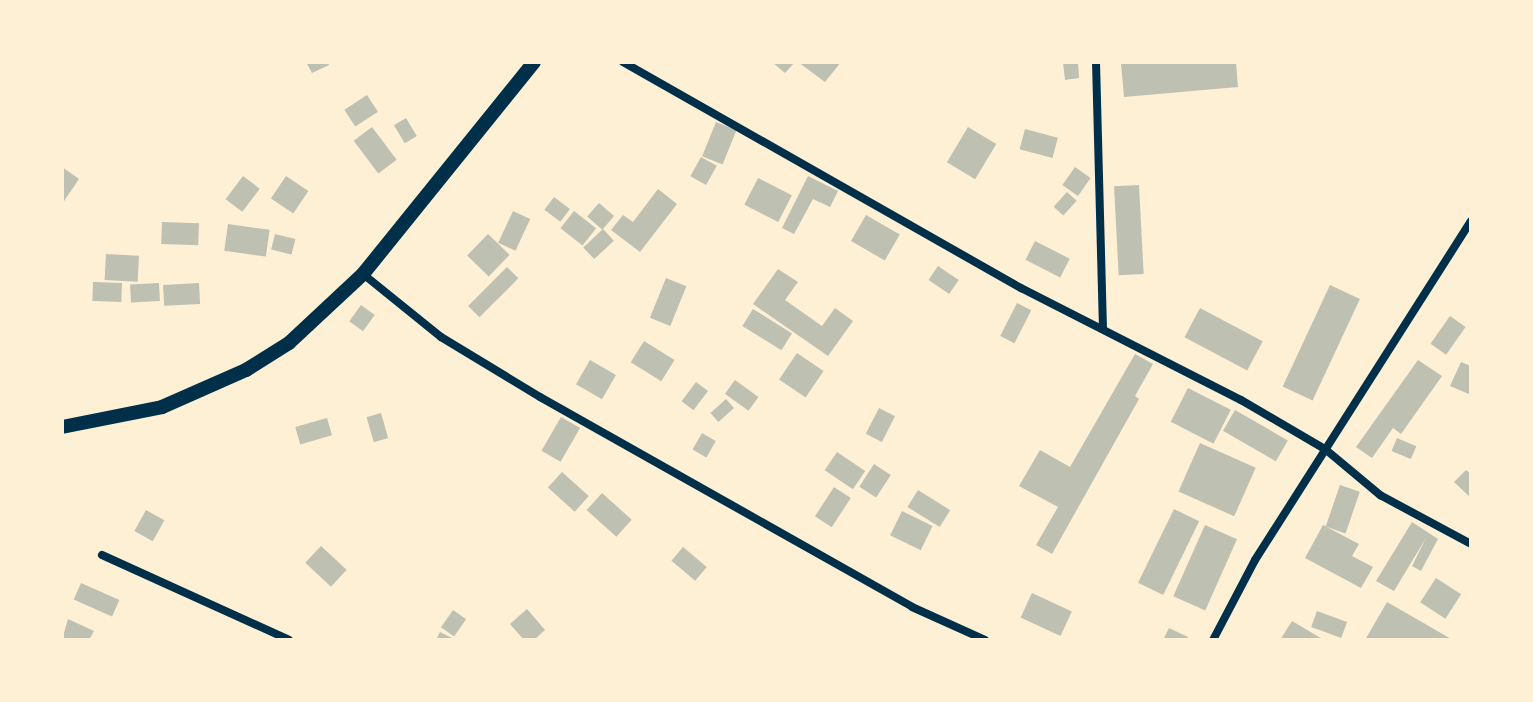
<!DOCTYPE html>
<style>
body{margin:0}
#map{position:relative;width:1533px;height:702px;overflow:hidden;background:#fdf0d5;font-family:"IBM Plex Sans",sans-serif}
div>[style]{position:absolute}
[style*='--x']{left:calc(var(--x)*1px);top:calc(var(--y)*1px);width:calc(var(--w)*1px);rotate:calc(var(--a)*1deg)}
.building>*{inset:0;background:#bec0b2;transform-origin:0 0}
.minor>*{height:8px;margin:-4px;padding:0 4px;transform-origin:4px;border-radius:4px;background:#003049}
.tertiary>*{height:14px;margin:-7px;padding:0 7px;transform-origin:7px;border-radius:7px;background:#003049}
span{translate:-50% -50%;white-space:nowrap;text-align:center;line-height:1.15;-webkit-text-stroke:8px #fdf0d5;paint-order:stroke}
.frame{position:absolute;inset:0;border:64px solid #fdf0d5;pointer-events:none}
</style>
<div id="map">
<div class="building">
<i style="clip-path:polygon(306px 62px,328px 62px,329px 65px,312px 73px)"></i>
<i style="clip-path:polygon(772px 62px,795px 62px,785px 73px)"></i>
<i style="clip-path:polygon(798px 62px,841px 62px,825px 82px)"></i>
<i style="clip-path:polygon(1063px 62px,1078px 62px,1079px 78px,1065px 80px)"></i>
<i style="clip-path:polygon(1133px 62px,1236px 62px,1238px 87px,1124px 97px,1121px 63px)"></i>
<i style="left:367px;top:95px;width:20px;height:27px;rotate:57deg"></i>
<i style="left:406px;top:118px;width:21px;height:14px;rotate:59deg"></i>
<i style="left:716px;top:122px;width:22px;height:37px;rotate:22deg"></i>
<i style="left:372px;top:127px;width:41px;height:23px;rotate:53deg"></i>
<i style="left:968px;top:127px;width:33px;height:41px;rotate:31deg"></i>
<i style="left:1025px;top:129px;width:34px;height:21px;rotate:15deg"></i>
<i style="left:701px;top:157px;width:18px;height:22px;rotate:29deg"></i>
<i style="clip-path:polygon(62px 167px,79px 179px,62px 204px)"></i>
<i style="left:1075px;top:167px;width:19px;height:22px;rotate:35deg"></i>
<i style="left:243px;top:176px;width:21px;height:29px;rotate:37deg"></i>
<i style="left:286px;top:176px;width:27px;height:27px;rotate:34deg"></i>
<i style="clip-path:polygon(808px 176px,838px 191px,830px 207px,813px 199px,794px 234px,782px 228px)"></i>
<i style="left:758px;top:178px;width:38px;height:30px;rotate:27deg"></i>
<i style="left:1139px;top:185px;width:89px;height:25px;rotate:87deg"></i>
<i style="clip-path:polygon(658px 189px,677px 204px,640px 252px,611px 230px,623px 215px,633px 222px)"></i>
<i style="left:1067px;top:192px;width:13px;height:20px;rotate:42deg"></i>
<i style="left:554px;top:197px;width:20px;height:16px;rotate:37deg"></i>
<i style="left:599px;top:203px;width:20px;height:18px;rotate:41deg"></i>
<i style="left:513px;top:211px;width:19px;height:35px;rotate:25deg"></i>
<i style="left:574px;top:211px;width:28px;height:22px;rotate:38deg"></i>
<i style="left:866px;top:215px;width:39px;height:30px;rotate:30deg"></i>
<i style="left:162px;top:222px;width:37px;height:22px;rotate:2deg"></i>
<i style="left:228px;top:224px;width:42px;height:27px;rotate:8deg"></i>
<i style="left:603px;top:229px;width:16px;height:27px;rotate:47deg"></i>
<i style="left:275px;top:234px;width:21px;height:16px;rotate:14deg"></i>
<i style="left:488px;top:234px;width:30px;height:30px;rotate:44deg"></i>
<i style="left:1035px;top:241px;width:39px;height:21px;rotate:27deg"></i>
<i style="left:106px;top:254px;width:33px;height:26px;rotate:3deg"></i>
<i style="left:938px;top:266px;width:25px;height:17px;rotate:34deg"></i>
<i style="left:507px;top:267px;width:16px;height:55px;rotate:45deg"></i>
<i style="clip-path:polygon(778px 269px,798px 282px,785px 300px,822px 326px,835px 308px,853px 321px,828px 356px,753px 304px)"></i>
<i style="left:666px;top:278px;width:22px;height:43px;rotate:22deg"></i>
<i style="left:93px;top:282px;width:29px;height:19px;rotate:2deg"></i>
<i style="left:159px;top:283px;width:18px;height:29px;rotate:87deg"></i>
<i style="left:199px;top:283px;width:21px;height:36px;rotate:87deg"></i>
<i style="left:1330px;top:285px;width:33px;height:112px;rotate:25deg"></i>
<i style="left:1017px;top:303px;width:16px;height:37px;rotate:27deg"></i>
<i style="left:361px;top:305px;width:17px;height:20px;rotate:36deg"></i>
<i style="left:1200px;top:308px;width:71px;height:33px;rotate:28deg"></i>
<i style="left:753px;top:309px;width:46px;height:20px;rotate:32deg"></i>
<i style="left:1450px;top:316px;width:19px;height:34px;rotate:35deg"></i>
<i style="left:644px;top:341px;width:36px;height:25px;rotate:32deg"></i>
<i style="left:797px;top:353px;width:32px;height:32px;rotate:34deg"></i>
<i style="clip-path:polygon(1135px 354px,1153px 364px,1135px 396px,1139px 399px,1052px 554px,1036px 545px,1058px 507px,1019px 486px,1040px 450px,1070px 467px)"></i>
<i style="left:590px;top:360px;width:30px;height:28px;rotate:30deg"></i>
<i style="clip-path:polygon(1418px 360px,1442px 376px,1401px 434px,1393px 428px,1372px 458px,1356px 447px)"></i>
<i style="clip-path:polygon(1461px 362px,1471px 366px,1471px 395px,1450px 386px)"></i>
<i style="left:735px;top:380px;width:29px;height:17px;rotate:36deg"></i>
<i style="left:696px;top:382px;width:15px;height:24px;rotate:37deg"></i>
<i style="left:1188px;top:388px;width:48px;height:38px;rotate:27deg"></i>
<i style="left:726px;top:399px;width:12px;height:21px;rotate:48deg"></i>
<i style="left:879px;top:408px;width:18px;height:29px;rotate:27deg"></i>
<i style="left:1235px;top:410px;width:61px;height:24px;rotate:30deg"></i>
<i style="left:381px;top:413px;width:26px;height:15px;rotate:74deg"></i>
<i style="left:561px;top:417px;width:22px;height:39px;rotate:30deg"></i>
<i style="left:327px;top:418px;width:18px;height:33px;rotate:74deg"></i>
<i style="left:702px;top:433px;width:16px;height:19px;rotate:30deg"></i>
<i style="left:1397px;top:438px;width:21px;height:14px;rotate:23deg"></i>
<i style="left:1200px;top:443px;width:61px;height:53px;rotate:24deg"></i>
<i style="left:837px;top:452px;width:34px;height:22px;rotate:34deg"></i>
<i style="left:874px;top:464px;width:20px;height:27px;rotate:33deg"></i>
<i style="clip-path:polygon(1466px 470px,1471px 474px,1471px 498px,1454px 482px)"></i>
<i style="left:562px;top:472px;width:36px;height:21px;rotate:42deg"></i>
<i style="left:1340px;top:485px;width:21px;height:44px;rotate:19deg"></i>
<i style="left:834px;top:487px;width:20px;height:35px;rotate:33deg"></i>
<i style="left:918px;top:490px;width:38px;height:20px;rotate:32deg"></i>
<i style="left:602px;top:493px;width:40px;height:23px;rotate:42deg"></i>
<i style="left:1174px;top:509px;width:28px;height:82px;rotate:26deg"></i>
<i style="left:146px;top:510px;width:21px;height:24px;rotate:29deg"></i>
<i style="left:902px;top:511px;width:34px;height:27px;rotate:26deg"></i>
<i style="clip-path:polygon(1412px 522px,1438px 539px,1421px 571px,1412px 566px,1426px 538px,1394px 591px,1376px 581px)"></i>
<i style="left:1205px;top:525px;width:35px;height:78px;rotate:24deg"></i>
<i style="clip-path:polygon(1323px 525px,1359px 544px,1352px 556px,1373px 567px,1361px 588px,1305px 558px)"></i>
<i style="left:321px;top:546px;width:35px;height:23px;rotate:43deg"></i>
<i style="left:683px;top:547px;width:31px;height:18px;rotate:40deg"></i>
<i style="left:1436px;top:578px;width:30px;height:29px;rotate:33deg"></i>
<i style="left:81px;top:583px;width:42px;height:18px;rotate:24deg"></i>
<i style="left:1032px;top:593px;width:44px;height:27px;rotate:25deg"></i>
<i style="clip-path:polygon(1387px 602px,1453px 640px,1365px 640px)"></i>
<i style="clip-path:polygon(527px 609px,545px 630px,534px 640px,524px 640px,510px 624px)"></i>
<i style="left:453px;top:610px;width:16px;height:21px;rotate:35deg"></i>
<i style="left:1317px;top:611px;width:32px;height:17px;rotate:20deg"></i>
<i style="clip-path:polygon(68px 619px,94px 631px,89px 640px,62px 640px)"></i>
<i style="clip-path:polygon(1292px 621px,1324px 640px,1280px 640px)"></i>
<i style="clip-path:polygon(1169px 628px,1188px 637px,1187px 640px,1163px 640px)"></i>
<i style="clip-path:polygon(440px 632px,456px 640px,436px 640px)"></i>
</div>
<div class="minor">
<i style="--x:623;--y:62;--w:458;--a:29.6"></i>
<i style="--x:1021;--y:288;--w:247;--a:27"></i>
<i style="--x:1241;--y:400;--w:97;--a:30.3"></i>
<i style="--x:1325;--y:449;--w:72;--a:39.9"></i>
<i style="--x:1380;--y:495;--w:103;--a:28.3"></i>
<i style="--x:1096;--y:62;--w:266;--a:88.5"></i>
<i style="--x:363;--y:274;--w:100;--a:38.9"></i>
<i style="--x:441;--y:337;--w:116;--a:31.2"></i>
<i style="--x:540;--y:397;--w:427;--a:29.4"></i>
<i style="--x:912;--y:607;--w:80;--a:24.3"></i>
<i style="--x:102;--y:555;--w:205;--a:24.4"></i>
<i style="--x:1213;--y:640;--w:90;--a:-62.3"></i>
<i style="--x:1255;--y:560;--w:402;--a:-57.5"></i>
</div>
<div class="tertiary">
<i style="--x:62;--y:427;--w:102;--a:-11.3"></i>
<i style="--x:162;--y:407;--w:92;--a:-23.8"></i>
<i style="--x:246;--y:370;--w:51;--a:-32.1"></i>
<i style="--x:289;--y:343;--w:101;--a:-43"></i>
<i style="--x:363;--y:274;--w:272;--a:-51.1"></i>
</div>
<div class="frame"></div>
</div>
